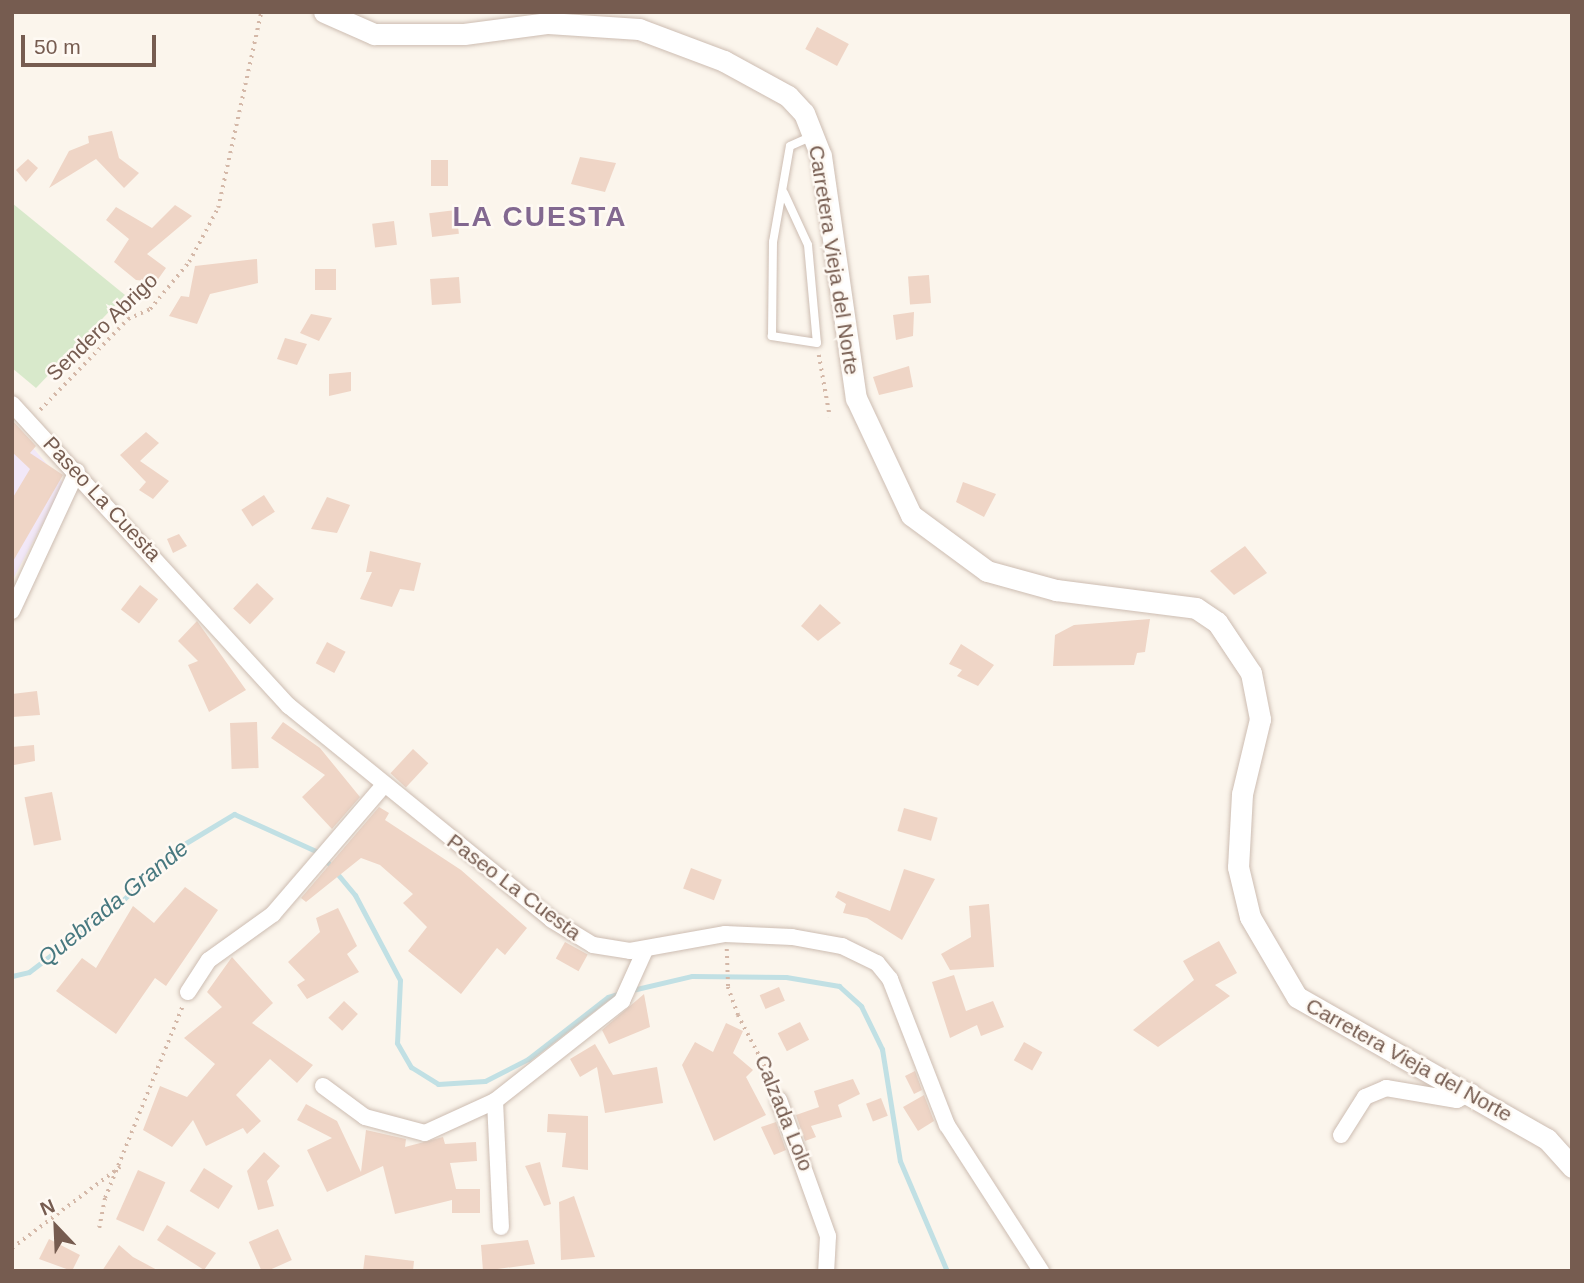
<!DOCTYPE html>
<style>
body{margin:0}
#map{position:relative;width:1584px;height:1283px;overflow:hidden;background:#fbf5ec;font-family:Helvetica,sans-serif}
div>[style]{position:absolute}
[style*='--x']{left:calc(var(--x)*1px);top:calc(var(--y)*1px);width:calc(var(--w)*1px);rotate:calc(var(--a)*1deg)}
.education>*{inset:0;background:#f2e8f8}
.green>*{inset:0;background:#d8e9cb}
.stream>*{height:5px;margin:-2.5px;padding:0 2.5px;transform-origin:2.5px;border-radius:2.5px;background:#c1e0e4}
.building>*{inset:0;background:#efd5c6;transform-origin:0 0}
.path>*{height:3.5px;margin-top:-1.75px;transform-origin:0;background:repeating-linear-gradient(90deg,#d4b8a8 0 2px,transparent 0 7px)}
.roads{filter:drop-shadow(0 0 2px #cdbdb2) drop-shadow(0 0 2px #cdbdb2)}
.lane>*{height:8px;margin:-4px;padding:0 4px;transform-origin:4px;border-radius:4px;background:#fff}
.street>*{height:16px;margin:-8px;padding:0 8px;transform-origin:8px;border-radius:8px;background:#fff}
.secondary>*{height:21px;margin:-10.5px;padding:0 10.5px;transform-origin:10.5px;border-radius:10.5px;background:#fff}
span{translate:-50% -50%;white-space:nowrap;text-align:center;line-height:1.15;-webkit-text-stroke:5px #fef9f3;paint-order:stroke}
.street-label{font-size:21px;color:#765c50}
.water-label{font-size:23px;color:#47787f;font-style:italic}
.district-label{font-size:28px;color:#826890;font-weight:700;letter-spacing:2px}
.frame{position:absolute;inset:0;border:14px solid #765c50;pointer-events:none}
.north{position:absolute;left:21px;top:1192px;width:70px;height:70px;-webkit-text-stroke:5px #fef9f3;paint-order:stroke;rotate:337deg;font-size:19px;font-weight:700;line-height:28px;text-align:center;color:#765c50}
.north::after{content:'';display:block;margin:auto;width:24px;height:32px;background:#765c50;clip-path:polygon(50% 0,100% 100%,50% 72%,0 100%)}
.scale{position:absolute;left:21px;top:35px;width:135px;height:32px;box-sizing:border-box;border:4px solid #765c50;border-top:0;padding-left:9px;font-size:21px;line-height:24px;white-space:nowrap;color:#765c50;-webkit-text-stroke:5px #fef9f3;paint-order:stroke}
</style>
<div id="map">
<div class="education">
<i style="clip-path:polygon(21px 434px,64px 484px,12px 581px,12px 439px)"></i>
</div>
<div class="green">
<i style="clip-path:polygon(12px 203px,125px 295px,36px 388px,12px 368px)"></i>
</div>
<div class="stream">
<i style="--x:12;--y:976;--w:17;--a:-13"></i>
<i style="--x:29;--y:972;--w:118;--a:-37.5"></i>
<i style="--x:123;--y:900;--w:74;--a:-43.9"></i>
<i style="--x:176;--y:849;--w:68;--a:-31.1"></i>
<i style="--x:234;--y:814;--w:94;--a:24.4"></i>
<i style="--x:320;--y:853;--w:55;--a:50.2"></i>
<i style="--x:355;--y:895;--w:96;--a:62.1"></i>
<i style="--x:400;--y:980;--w:63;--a:92.7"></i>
<i style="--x:397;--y:1043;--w:28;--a:60"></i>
<i style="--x:411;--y:1067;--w:32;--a:32"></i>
<i style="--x:438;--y:1084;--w:47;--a:-3.7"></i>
<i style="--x:485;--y:1081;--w:48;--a:-27.1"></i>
<i style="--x:528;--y:1059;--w:101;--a:-37.8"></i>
<i style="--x:608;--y:997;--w:21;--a:-17"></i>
<i style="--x:628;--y:991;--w:66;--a:-13.2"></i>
<i style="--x:692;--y:976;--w:94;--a:0.6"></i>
<i style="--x:786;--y:977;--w:54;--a:9.6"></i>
<i style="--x:839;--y:986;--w:30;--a:42"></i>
<i style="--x:861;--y:1006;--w:48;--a:64"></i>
<i style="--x:882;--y:1049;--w:113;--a:80.9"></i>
<i style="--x:900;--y:1161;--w:120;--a:66.9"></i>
</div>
<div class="building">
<i style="left:817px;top:27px;width:36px;height:25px;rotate:28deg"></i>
<i style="clip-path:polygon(112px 131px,119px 158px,139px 173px,124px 188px,96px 159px,49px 188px,69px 151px,89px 143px,88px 136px)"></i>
<i style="clip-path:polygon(580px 157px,616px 163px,605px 192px,571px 184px)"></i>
<i style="clip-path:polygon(28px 159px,38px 168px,26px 182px,16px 170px)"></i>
<i style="left:431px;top:160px;width:17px;height:26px"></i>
<i style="clip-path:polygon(175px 205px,192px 216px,147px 254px,166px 268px,156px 282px,136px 280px,114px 262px,129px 239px,106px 220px,116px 207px,152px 228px)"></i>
<i style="left:456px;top:210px;width:24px;height:27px;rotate:83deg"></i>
<i style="left:394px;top:221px;width:24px;height:22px;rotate:83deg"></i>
<i style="clip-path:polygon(257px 259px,258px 283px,210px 294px,197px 324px,169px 316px,181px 296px,189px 297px,195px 266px)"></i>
<i style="left:336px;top:269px;width:21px;height:21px;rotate:90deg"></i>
<i style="left:929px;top:275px;width:28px;height:21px;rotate:86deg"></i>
<i style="left:459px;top:277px;width:26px;height:29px;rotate:86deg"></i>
<i style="clip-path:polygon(914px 312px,913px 336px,896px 340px,893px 315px)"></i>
<i style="clip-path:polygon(311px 314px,332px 318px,319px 341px,300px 333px)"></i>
<i style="clip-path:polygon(285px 338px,307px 344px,297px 365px,277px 359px)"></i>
<i style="clip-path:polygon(909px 366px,913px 387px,879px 395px,873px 377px)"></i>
<i style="clip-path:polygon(351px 372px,351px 391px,329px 396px,329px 374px)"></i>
<i style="clip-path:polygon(12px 420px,36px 446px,30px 453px,63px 475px,12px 563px,12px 499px,30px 469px,12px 452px)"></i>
<i style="clip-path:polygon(146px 432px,159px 443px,140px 461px,169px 481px,153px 499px,139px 490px,146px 482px,120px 455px)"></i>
<i style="clip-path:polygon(963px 482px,996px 494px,984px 517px,956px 502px)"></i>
<i style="left:264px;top:495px;width:20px;height:27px;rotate:57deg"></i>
<i style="clip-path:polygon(327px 497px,350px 505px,337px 533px,311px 529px)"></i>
<i style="clip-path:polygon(179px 534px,187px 546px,173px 553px,167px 539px)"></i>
<i style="clip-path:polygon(1245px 546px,1267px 573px,1234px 595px,1210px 571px)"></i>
<i style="clip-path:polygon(370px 551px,421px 563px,414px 591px,400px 589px,392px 607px,360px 599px,372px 572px,366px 572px)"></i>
<i style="left:257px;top:583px;width:23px;height:35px;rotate:43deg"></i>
<i style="left:140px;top:585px;width:23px;height:31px;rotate:38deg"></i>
<i style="clip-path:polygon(820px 604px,841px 623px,818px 641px,801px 626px)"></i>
<i style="clip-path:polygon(1150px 619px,1145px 652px,1137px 653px,1134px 665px,1053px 666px,1055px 635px,1074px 625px)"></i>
<i style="clip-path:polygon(197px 621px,246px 690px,209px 712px,188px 665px,198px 661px,178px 641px)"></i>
<i style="left:327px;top:642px;width:21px;height:24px;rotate:28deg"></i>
<i style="clip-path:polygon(961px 644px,994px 665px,978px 686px,957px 676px,962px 670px,949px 664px)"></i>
<i style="clip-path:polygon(37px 691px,40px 715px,12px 717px,12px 694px)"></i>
<i style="left:257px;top:722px;width:46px;height:27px;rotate:88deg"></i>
<i style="clip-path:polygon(283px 722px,320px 748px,360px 797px,332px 829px,302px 797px,325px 775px,271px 738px)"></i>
<i style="clip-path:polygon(34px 745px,35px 761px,14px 765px,12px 747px)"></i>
<i style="left:413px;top:749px;width:21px;height:33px;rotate:43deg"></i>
<i style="left:52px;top:792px;width:49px;height:28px;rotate:79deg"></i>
<i style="clip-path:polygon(379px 807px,389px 813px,385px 820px,461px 870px,527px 928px,505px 955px,497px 948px,461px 994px,408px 951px,427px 927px,403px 903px,413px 894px,380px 865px,361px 858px,306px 902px,301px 898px)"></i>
<i style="left:904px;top:808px;width:35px;height:24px;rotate:16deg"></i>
<i style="left:691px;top:868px;width:33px;height:22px;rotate:21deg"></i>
<i style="clip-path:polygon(904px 869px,935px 879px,902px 940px,867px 918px,843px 913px,846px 904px,835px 897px,838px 891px,890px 911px)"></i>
<i style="clip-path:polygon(185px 887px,218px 910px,166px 986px,155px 978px,116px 1034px,56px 991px,82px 958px,96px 968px,133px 906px,154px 923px)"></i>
<i style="clip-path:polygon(989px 904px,994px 967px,950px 970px,941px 954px,971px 937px,969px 906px)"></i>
<i style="clip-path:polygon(338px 908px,357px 946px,347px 954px,359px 972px,307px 999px,297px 985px,305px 980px,288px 962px,320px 932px,316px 918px)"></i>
<i style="clip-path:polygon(1219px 941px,1237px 973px,1215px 985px,1230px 996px,1158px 1047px,1133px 1030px,1194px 980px,1183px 961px)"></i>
<i style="left:565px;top:942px;width:26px;height:19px;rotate:29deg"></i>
<i style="clip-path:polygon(232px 957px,273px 1003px,252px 1023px,313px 1065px,297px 1083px,270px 1059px,236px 1095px,261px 1121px,247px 1134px,243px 1128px,206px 1146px,193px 1120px,172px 1147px,143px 1130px,160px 1086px,187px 1097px,215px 1064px,184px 1038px,222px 1007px,207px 992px)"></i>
<i style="clip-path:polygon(954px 975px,966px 1011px,993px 1001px,1004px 1027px,981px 1036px,977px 1025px,950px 1038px,932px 982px)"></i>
<i style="left:779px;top:987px;width:15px;height:21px;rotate:67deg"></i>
<i style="clip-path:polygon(644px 994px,650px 1027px,609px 1044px,602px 1030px)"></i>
<i style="left:344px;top:1001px;width:19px;height:23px;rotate:43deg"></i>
<i style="left:800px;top:1022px;width:20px;height:25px;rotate:63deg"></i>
<i style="clip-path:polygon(726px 1023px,743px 1031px,733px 1053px,753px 1070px,746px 1077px,766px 1115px,714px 1141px,682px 1065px,695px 1042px,713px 1052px)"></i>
<i style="left:1024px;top:1042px;width:21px;height:21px;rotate:29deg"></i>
<i style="clip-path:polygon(595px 1044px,613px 1075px,657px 1067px,663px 1103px,605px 1113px,597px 1067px,580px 1077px,570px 1059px)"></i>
<i style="clip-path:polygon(915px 1071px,922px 1090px,914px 1094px,905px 1076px)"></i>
<i style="clip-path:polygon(853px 1079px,860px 1094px,838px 1105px,842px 1117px,811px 1126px,816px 1137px,805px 1141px,796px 1115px,819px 1107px,814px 1091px)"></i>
<i style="clip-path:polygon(924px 1095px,934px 1121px,918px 1131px,903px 1107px)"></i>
<i style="left:881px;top:1098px;width:19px;height:16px;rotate:69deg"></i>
<i style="clip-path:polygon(306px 1104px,337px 1121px,361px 1172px,366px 1130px,406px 1139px,405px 1147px,443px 1137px,445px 1144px,476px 1142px,477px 1161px,450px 1163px,456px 1189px,480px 1189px,480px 1213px,452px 1213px,452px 1200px,395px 1214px,383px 1166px,327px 1192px,307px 1150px,332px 1138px,297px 1120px)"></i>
<i style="clip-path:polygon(548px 1114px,588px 1116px,588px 1170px,562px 1167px,566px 1133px,547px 1132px)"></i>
<i style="clip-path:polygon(776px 1122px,786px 1150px,774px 1155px,761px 1127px)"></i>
<i style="clip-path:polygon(264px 1152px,280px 1166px,267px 1181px,274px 1206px,258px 1210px,247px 1171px)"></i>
<i style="clip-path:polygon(540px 1162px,551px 1204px,544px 1206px,525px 1166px)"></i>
<i style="left:204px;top:1168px;width:34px;height:27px;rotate:32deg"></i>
<i style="left:138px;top:1170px;width:30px;height:54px;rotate:24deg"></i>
<i style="clip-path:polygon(574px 1196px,595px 1257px,561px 1260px,559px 1202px)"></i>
<i style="clip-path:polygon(167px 1225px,216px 1253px,204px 1270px,157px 1240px)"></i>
<i style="left:278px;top:1229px;width:34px;height:32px;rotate:66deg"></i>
<i style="clip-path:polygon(49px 1239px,80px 1255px,72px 1271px,39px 1259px)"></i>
<i style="clip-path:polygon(528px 1240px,535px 1264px,483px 1271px,481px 1245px)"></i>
<i style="clip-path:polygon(119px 1245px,133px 1257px,159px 1271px,102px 1271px)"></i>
<i style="clip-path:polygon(365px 1255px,414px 1261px,413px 1271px,363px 1271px)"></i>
</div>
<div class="path">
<i style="--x:819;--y:355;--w:63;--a:79.9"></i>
<i style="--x:40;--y:410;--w:127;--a:-46"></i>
<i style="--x:128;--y:319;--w:24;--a:-24"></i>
<i style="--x:150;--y:309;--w:61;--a:-50.3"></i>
<i style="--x:189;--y:262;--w:61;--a:-61.8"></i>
<i style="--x:218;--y:208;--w:201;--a:-77.6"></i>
<i style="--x:727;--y:949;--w:38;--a:88"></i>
<i style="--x:728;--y:987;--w:30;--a:70"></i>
<i style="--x:738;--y:1015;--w:78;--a:62.4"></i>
<i style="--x:99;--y:1228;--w:31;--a:-79"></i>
<i style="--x:105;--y:1198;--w:208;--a:-68"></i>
<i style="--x:12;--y:1248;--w:135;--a:-36.9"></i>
</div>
<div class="roads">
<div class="lane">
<i style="--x:784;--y:193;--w:57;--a:65.2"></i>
<i style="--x:808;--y:245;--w:98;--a:84.8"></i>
<i style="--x:817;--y:343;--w:46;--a:-171.2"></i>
<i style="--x:772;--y:336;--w:94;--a:-89.4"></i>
<i style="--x:773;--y:242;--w:97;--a:-80"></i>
<i style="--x:790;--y:146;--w:24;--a:-24"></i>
</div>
<div class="street">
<i style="--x:12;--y:404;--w:410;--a:47.5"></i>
<i style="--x:289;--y:706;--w:339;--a:39.1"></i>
<i style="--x:552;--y:920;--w:48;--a:31.4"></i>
<i style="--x:593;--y:945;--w:37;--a:9"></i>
<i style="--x:630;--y:951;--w:97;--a:-10.1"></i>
<i style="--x:725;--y:934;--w:67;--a:2.6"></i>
<i style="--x:792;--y:937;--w:51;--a:10.2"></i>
<i style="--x:842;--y:946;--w:39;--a:26"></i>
<i style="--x:877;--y:963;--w:21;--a:51"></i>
<i style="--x:890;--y:979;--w:157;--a:68.7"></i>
<i style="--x:947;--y:1125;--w:174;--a:57.2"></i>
<i style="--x:12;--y:611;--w:154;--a:-65.1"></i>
<i style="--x:188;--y:992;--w:38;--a:-57"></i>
<i style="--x:209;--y:960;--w:79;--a:-35.7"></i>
<i style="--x:273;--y:914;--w:170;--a:-49.3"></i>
<i style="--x:323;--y:1086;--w:52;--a:36.4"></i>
<i style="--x:365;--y:1117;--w:62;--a:14.9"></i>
<i style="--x:425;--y:1133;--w:77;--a:-24.6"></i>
<i style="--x:495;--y:1101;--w:162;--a:-38.2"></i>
<i style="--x:622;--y:1001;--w:56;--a:-65.7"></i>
<i style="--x:779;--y:1100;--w:145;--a:70.2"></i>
<i style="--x:828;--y:1236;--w:35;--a:93"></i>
<i style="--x:495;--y:1101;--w:126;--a:87.3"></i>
<i style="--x:1341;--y:1135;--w:45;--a:-57.7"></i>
<i style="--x:1365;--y:1097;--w:23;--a:-23"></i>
<i style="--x:1386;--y:1088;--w:72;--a:9.6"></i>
<i style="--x:1457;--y:1100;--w:17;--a:-28"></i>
</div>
<div class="secondary">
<i style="--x:324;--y:12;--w:55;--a:23.7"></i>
<i style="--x:374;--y:34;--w:90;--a:0"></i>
<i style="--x:464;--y:34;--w:85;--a:-7.5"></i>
<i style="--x:548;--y:23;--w:91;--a:3.8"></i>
<i style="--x:639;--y:29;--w:91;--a:20.6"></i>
<i style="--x:724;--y:61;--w:73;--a:28.7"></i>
<i style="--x:788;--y:96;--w:23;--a:47"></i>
<i style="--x:804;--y:113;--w:46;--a:68.4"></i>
<i style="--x:821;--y:156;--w:245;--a:81.8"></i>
<i style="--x:856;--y:398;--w:129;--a:64.8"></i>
<i style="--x:911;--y:515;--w:94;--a:36.4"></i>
<i style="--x:987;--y:571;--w:72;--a:15.4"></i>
<i style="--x:1056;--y:590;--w:141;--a:7.3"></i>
<i style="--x:1196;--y:608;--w:25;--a:34"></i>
<i style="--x:1217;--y:622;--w:61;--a:56.3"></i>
<i style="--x:1251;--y:673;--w:47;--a:78.9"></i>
<i style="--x:1260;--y:719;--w:77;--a:103.5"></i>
<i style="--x:1242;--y:794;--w:73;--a:93.1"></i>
<i style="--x:1238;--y:867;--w:51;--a:76.5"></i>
<i style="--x:1250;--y:917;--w:93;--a:59.6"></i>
<i style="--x:1297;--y:997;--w:288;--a:29.6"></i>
<i style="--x:1547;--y:1139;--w:38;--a:48"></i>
</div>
</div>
<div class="street-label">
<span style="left:834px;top:260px;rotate:81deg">Carretera Vieja del Norte</span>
<span style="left:102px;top:327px;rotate:-44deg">Sendero Abrigo</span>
<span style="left:102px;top:499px;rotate:47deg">Paseo La Cuesta</span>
<span style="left:514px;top:887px;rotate:37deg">Paseo La Cuesta</span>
<span style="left:1409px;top:1060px;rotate:29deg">Carretera Vieja del Norte</span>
<span style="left:784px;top:1113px;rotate:68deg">Calzada Lolo</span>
</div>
<div class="water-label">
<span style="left:113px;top:903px;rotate:-39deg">Quebrada Grande</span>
</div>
<div class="district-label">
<span style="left:540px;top:217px">LA CUESTA</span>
</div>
<div class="frame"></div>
<div class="north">N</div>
<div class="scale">50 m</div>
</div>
